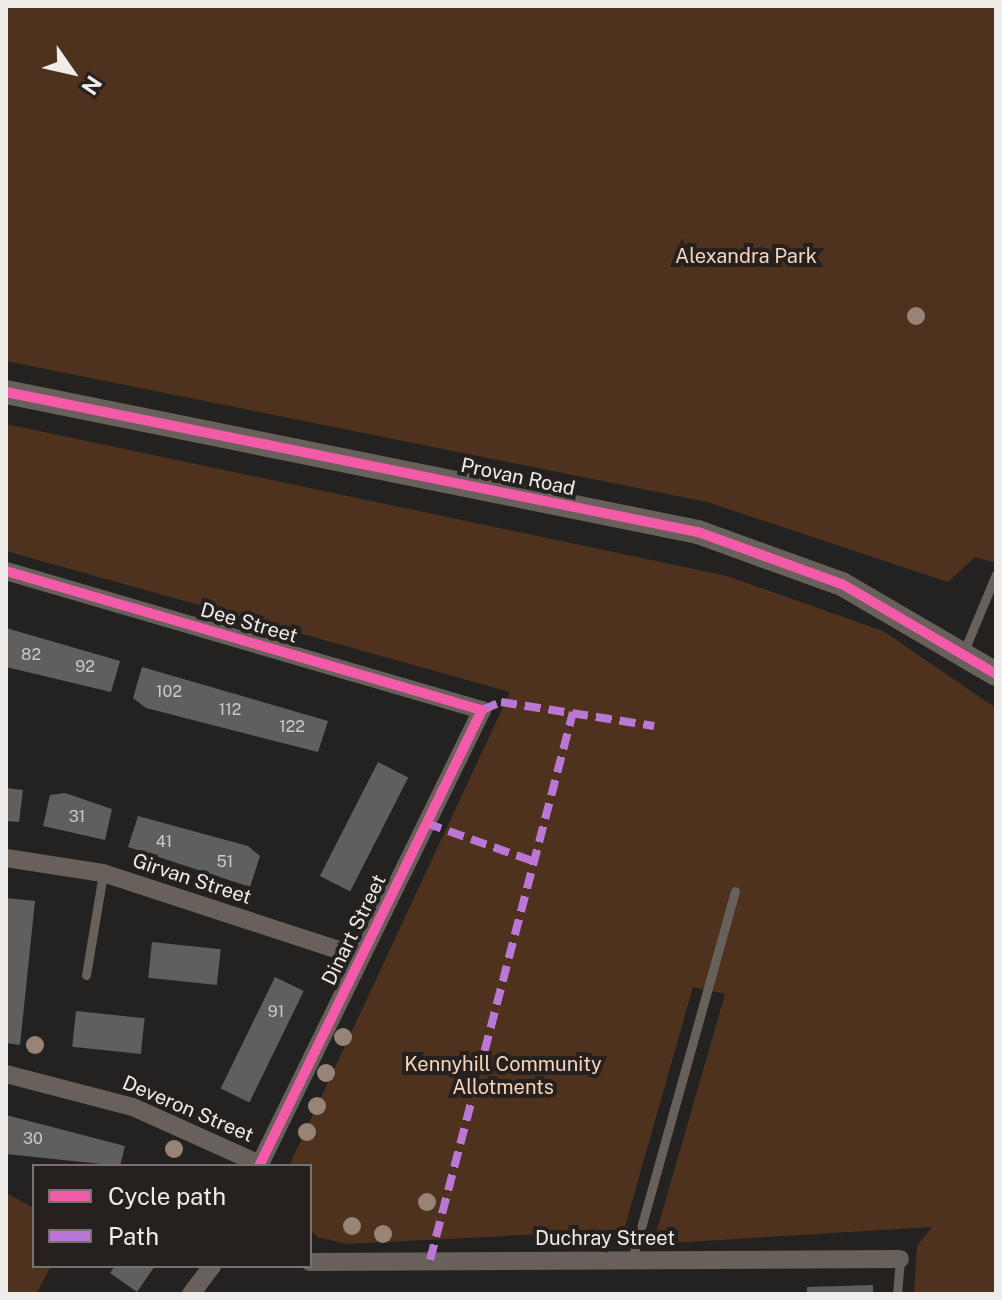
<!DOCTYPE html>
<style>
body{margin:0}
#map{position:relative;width:1002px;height:1300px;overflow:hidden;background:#242220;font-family:"Public Sans",sans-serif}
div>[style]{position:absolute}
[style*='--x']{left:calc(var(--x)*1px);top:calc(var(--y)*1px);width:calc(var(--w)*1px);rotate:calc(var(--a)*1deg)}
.green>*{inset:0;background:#4e321e}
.building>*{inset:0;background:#5f5f5f;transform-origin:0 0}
.service>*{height:9px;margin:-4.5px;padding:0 4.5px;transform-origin:4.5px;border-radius:4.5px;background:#67605b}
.minor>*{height:18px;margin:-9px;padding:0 9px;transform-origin:9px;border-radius:9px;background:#67605b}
.tertiary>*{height:24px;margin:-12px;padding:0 12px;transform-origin:12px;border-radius:12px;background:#67605b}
.quiet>*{height:8px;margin-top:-4px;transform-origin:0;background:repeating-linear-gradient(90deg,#ba77d6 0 16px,transparent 0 24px)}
.cycleway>*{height:10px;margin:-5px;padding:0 5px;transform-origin:5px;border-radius:5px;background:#f35aa7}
.trees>*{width:18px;height:18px;margin:-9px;border-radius:50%;background:#988476}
span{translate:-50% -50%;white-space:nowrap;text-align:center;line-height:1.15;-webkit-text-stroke:8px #26211e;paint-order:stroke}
.number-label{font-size:16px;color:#ccc9c7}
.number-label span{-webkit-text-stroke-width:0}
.park-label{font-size:20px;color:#f6d4bd}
.street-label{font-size:20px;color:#f0ecea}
.frame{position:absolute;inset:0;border:8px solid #f0ecea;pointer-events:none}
.legend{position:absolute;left:32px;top:1164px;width:280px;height:104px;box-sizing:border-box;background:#26211e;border:2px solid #777270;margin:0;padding:10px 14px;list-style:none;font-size:24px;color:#f0ecea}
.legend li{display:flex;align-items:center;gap:16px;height:40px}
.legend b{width:40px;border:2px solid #777270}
.north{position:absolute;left:32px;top:32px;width:80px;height:80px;-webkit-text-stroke:6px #26211e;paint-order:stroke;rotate:124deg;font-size:22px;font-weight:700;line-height:32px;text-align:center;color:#f0ecea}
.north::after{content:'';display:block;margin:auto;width:28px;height:36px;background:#f0ecea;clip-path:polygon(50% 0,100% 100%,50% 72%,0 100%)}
</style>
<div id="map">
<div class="green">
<i style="clip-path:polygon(6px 6px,996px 6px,996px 563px,975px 557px,948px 582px,707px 502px,6px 361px)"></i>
<i style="clip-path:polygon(6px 424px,727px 576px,883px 631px,996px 708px,996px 1294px,914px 1294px,917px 1246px,932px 1227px,653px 1244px,725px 994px,693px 987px,624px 1230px,347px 1244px,318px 1237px,310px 1230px,310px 1166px,289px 1166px,510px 692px,6px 551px)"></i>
<i style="clip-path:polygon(6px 1193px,34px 1208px,34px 1266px,51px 1266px,36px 1294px,6px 1294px)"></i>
</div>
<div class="building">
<i style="clip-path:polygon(6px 628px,120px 661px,111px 692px,6px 667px)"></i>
<i style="clip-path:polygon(142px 667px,328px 721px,318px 752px,146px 708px,133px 698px)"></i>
<i style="left:378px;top:762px;width:34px;height:128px;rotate:27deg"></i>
<i style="clip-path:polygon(6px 788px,23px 790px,19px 822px,6px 821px)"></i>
<i style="clip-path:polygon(65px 793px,112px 809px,105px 840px,43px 826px,50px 795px)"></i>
<i style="clip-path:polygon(138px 816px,248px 846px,260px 856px,250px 887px,128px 847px)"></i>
<i style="clip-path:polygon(6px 898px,35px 901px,20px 1045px,6px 1043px)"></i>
<i style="left:152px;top:942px;width:69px;height:36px;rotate:6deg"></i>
<i style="left:275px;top:977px;width:32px;height:124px;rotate:26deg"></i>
<i style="left:76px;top:1011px;width:69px;height:36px;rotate:6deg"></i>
<i style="clip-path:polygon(6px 1115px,125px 1146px,120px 1166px,6px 1154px)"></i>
<i style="clip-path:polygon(115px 1266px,155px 1266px,137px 1292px,110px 1273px)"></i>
<i style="clip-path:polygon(873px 1285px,873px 1294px,807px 1294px,807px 1287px)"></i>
</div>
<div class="service">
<i style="--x:964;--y:651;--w:83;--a:-67.4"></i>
<i style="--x:86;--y:975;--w:103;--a:-80.5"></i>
<i style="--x:632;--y:1260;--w:383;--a:-74.4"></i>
<i style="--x:897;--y:1294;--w:35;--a:-85"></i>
</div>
<div class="minor">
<i style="--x:6;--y:571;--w:496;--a:16.3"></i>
<i style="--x:482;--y:710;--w:508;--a:116.06"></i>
<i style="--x:6;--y:858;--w:98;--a:8.8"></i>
<i style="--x:103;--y:873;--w:270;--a:18.1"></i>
<i style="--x:6;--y:1074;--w:131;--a:14.6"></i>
<i style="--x:133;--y:1107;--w:139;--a:24.2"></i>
<i style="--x:310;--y:1262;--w:590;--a:-0.29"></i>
<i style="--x:191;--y:1294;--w:35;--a:-53"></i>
</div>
<div class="tertiary">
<i style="--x:6;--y:392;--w:706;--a:11.44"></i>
<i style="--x:698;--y:532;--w:153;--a:19.9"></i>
<i style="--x:842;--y:584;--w:178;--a:30.3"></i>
</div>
<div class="quiet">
<i style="--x:482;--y:710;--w:21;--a:-23"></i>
<i style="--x:501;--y:702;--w:155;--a:8.9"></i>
<i style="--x:426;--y:823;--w:114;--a:19.6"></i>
<i style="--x:430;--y:1260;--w:566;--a:-75.37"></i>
</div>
<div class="cycleway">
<i style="--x:6;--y:392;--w:706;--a:11.44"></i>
<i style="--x:698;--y:532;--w:153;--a:19.9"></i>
<i style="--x:842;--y:584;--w:178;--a:30.3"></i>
<i style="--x:6;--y:571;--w:496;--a:16.3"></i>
<i style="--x:482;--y:710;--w:508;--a:116.06"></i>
</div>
<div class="trees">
<i style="left:916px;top:316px"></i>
<i style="left:343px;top:1037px"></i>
<i style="left:35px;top:1045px"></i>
<i style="left:326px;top:1073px"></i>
<i style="left:317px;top:1106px"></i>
<i style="left:307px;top:1132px"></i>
<i style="left:174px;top:1149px"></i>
<i style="left:427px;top:1202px"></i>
<i style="left:352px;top:1226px"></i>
<i style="left:383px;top:1234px"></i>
</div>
<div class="number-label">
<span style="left:31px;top:655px">82</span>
<span style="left:85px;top:667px">92</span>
<span style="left:169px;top:692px">102</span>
<span style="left:230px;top:710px">112</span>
<span style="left:292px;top:727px">122</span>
<span style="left:77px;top:817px">31</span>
<span style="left:164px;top:842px">41</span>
<span style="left:225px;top:862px">51</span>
<span style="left:276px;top:1012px">91</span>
<span style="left:33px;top:1139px">30</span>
</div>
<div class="park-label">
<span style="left:746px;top:256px">Alexandra Park</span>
<span style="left:503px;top:1076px">Kennyhill Community<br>Allotments</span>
</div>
<div class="street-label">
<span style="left:518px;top:477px;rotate:12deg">Provan Road</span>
<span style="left:249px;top:623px;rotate:16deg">Dee Street</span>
<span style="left:192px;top:879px;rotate:18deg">Girvan Street</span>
<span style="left:354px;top:930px;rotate:-64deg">Dinart Street</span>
<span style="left:188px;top:1109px;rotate:23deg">Deveron Street</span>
<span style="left:605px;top:1238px">Duchray Street</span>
</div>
<div class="frame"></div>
<ul class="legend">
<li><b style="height:10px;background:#f35aa7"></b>Cycle path</li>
<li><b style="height:10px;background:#ba77d6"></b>Path</li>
</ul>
<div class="north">N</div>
</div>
